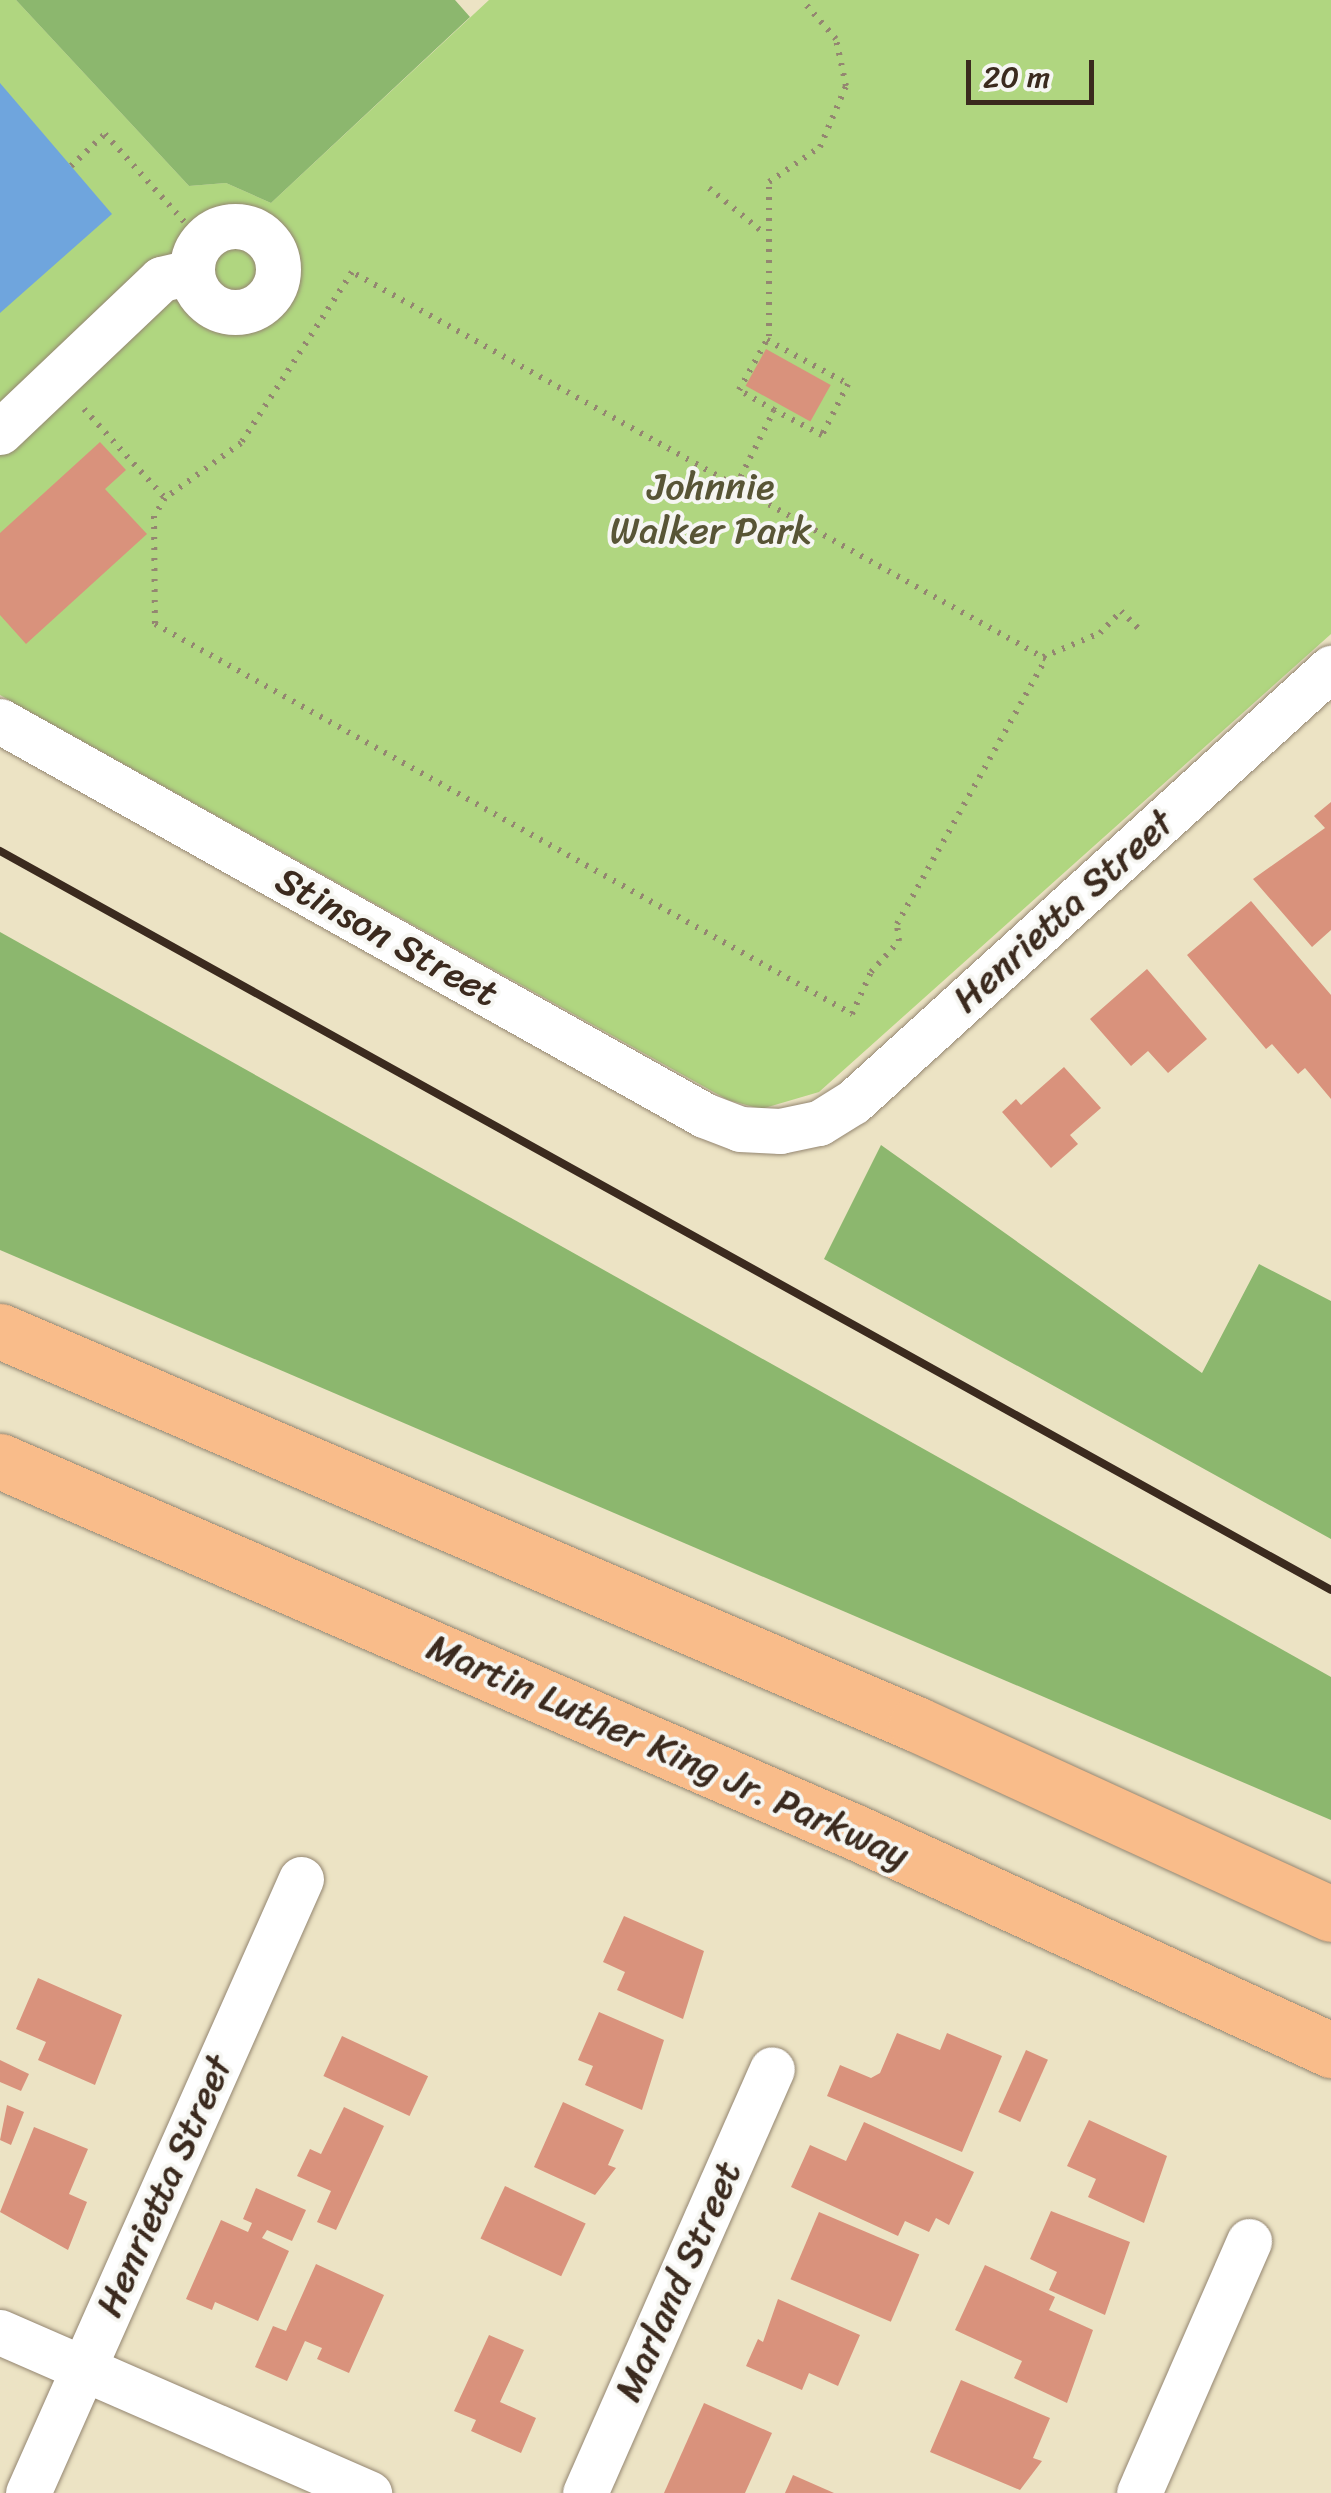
<!DOCTYPE html>
<style>
body{margin:0}
#map{position:relative;width:1331px;height:2493px;overflow:hidden;background:#ece3c4;font-family:Sriracha,sans-serif}
div>[style]{position:absolute}
[style*='--x']{left:calc(var(--x)*1px);top:calc(var(--y)*1px);width:calc(var(--w)*1px);rotate:calc(var(--a)*1deg)}
.green>*{inset:0;background:#b0d680}
.forest>*{inset:0;background:#8cb76e}
.water>*{inset:0;background:#6fa5dd}
.building>*{inset:0;background:#d9927c;transform-origin:0 0}
.path>*{height:6px;margin-top:-3px;transform-origin:0;background:repeating-linear-gradient(90deg,#948671 0 2.5px,transparent 0 10.5px)}
.roads{filter:drop-shadow(0 0 2px #948671) drop-shadow(0 0 2px #948671)}
.street>*{height:45px;margin:-22.5px;padding:0 22.5px;transform-origin:22.5px;border-radius:22.5px;background:#fff}
.street>.ring{margin:-22.5px;padding:0;box-sizing:content-box;background:none;border:45px solid #fff;border-radius:50%}
.highway>*{height:55px;margin:-27.5px;padding:0 27.5px;transform-origin:27.5px;border-radius:27.5px;background:#f9bc8a}
.rail>*{height:8px;margin:-4px;padding:0 4px;transform-origin:4px;border-radius:4px;background:#3b2a1e}
span{translate:-50% -50%;white-space:nowrap;text-align:center;line-height:1.15;-webkit-text-stroke:8px #f6f6f2;paint-order:stroke}
.park-label{font-size:38px;color:#585536}
.street-label{font-size:38px;color:#3b2a1e}
.scale{position:absolute;left:966px;top:60px;width:128px;height:45px;box-sizing:border-box;border:5px solid #3b2a1e;border-top:0;padding-left:12px;font-size:30px;line-height:35px;white-space:nowrap;color:#3b2a1e;-webkit-text-stroke:8px #f6f6f2;paint-order:stroke}
</style>
<div id="map">
<div class="green">
<i style="clip-path:polygon(0 0,16px 0,189px 186px,226px 183px,271px 203px,489px 0,1331px 0,1331px 634px,819px 1092px,761px 1109px,728px 1100px,0 695px)"></i>
</div>
<div class="forest">
<i style="clip-path:polygon(16px 0,455px 0,470px 17px,271px 203px,226px 183px,189px 186px)"></i>
<i style="clip-path:polygon(0 932px,1331px 1677px,1331px 1820px,0 1250px)"></i>
<i style="clip-path:polygon(881px 1145px,1202px 1373px,1259px 1264px,1331px 1301px,1331px 1539px,824px 1259px)"></i>
</div>
<div class="water">
<i style="clip-path:polygon(0 83px,112px 214px,0 313px)"></i>
</div>
<div class="building">
<i style="left:766px;top:349px;width:74px;height:42px;rotate:29deg"></i>
<i style="clip-path:polygon(100px 442px,126px 470px,105px 489px,147px 534px,26px 644px,0 615px,0 533px)"></i>
<i style="clip-path:polygon(1331px 802px,1331px 930px,1312px 947px,1253px 879px,1325px 828px,1314px 816px)"></i>
<i style="clip-path:polygon(1251px 901px,1331px 995px,1331px 1099px,1305px 1068px,1298px 1074px,1272px 1044px,1266px 1049px,1187px 955px)"></i>
<i style="clip-path:polygon(1147px 969px,1207px 1039px,1168px 1073px,1148px 1051px,1131px 1066px,1090px 1019px)"></i>
<i style="clip-path:polygon(1064px 1067px,1101px 1108px,1070px 1135px,1078px 1144px,1051px 1168px,1002px 1112px,1016px 1099px,1021px 1105px)"></i>
<i style="clip-path:polygon(624px 1916px,704px 1951px,683px 2019px,617px 1990px,625px 1972px,603px 1962px)"></i>
<i style="clip-path:polygon(38px 1978px,122px 2015px,95px 2085px,38px 2060px,46px 2042px,16px 2029px)"></i>
<i style="clip-path:polygon(599px 2012px,664px 2040px,642px 2110px,585px 2085px,593px 2066px,578px 2060px)"></i>
<i style="clip-path:polygon(897px 2033px,940px 2050px,947px 2033px,1002px 2056px,962px 2152px,827px 2096px,840px 2065px,871px 2078px,880px 2073px)"></i>
<i style="left:342px;top:2036px;width:95px;height:44px;rotate:25deg"></i>
<i style="left:1026px;top:2050px;width:24px;height:68px;rotate:24deg"></i>
<i style="clip-path:polygon(0 2060px,29px 2074px,21px 2091px,0 2082px)"></i>
<i style="clip-path:polygon(563px 2102px,624px 2130px,608px 2165px,616px 2168px,595px 2195px,534px 2167px)"></i>
<i style="clip-path:polygon(7px 2105px,24px 2112px,11px 2145px,0 2140px)"></i>
<i style="clip-path:polygon(344px 2107px,384px 2126px,336px 2230px,317px 2222px,331px 2191px,297px 2176px,310px 2149px,321px 2154px)"></i>
<i style="clip-path:polygon(1089px 2120px,1167px 2156px,1144px 2223px,1088px 2197px,1096px 2179px,1067px 2166px)"></i>
<i style="clip-path:polygon(864px 2122px,974px 2172px,949px 2225px,936px 2218px,929px 2232px,905px 2221px,898px 2236px,791px 2187px,810px 2145px,846px 2161px)"></i>
<i style="clip-path:polygon(34px 2127px,88px 2149px,69px 2194px,87px 2202px,68px 2250px,0 2212px)"></i>
<i style="left:505px;top:2186px;width:89px;height:58px;rotate:25deg"></i>
<i style="clip-path:polygon(256px 2188px,306px 2210px,292px 2241px,267px 2230px,262px 2238px,289px 2251px,258px 2321px,215px 2302px,212px 2310px,186px 2299px,221px 2220px,248px 2232px,252px 2223px,243px 2219px)"></i>
<i style="clip-path:polygon(1051px 2211px,1130px 2242px,1105px 2315px,1049px 2290px,1057px 2272px,1030px 2259px)"></i>
<i style="left:819px;top:2212px;width:109px;height:73px;rotate:23deg"></i>
<i style="clip-path:polygon(316px 2264px,384px 2295px,349px 2373px,317px 2359px,322px 2348px,305px 2341px,287px 2381px,255px 2367px,273px 2326px,286px 2331px)"></i>
<i style="clip-path:polygon(985px 2265px,1055px 2297px,1049px 2310px,1093px 2330px,1067px 2403px,1014px 2378px,1022px 2361px,955px 2330px)"></i>
<i style="clip-path:polygon(778px 2299px,860px 2335px,838px 2386px,809px 2373px,802px 2390px,746px 2366px,758px 2339px,763px 2342px)"></i>
<i style="clip-path:polygon(489px 2335px,524px 2350px,500px 2402px,536px 2418px,521px 2453px,471px 2431px,476px 2420px,454px 2411px)"></i>
<i style="clip-path:polygon(961px 2380px,1050px 2418px,1033px 2458px,1042px 2461px,1020px 2490px,930px 2452px)"></i>
<i style="clip-path:polygon(704px 2403px,772px 2433px,745px 2493px,664px 2493px)"></i>
<i style="clip-path:polygon(793px 2475px,834px 2493px,785px 2493px)"></i>
</div>
<div class="path">
<i style="--x:71;--y:166;--w:47;--a:-43.3"></i>
<i style="--x:105;--y:134;--w:127;--a:47.9"></i>
<i style="--x:709;--y:188;--w:72;--a:39.4"></i>
<i style="--x:767;--y:340;--w:92;--a:28.5"></i>
<i style="--x:848;--y:384;--w:57;--a:117"></i>
<i style="--x:822;--y:435;--w:54;--a:-152.5"></i>
<i style="--x:84;--y:409;--w:120;--a:47.7"></i>
<i style="--x:165;--y:498;--w:21;--a:121"></i>
<i style="--x:154;--y:516;--w:108;--a:89.5"></i>
<i style="--x:155;--y:624;--w:799;--a:29.23"></i>
<i style="--x:852;--y:1014;--w:46;--a:-65.7"></i>
<i style="--x:871;--y:972;--w:42;--a:-47.9"></i>
<i style="--x:899;--y:941;--w:17;--a:-97"></i>
<i style="--x:897;--y:924;--w:304;--a:-60.7"></i>
<i style="--x:1046;--y:659;--w:795;--a:-150.85"></i>
<i style="--x:352;--y:272;--w:204;--a:123"></i>
<i style="--x:241;--y:443;--w:94;--a:144.1"></i>
<i style="--x:736;--y:486;--w:85;--a:-63.4"></i>
<i style="--x:774;--y:410;--w:40;--a:-150.3"></i>
<i style="--x:739;--y:390;--w:62;--a:-60.9"></i>
<i style="--x:769;--y:336;--w:154;--a:-90"></i>
<i style="--x:769;--y:182;--w:62;--a:-34.5"></i>
<i style="--x:820;--y:147;--w:66;--a:-66.9"></i>
<i style="--x:846;--y:86;--w:48;--a:-102"></i>
<i style="--x:836;--y:39;--w:52;--a:-131.1"></i>
<i style="--x:1043;--y:657;--w:62;--a:-22.8"></i>
<i style="--x:1100;--y:633;--w:30;--a:-46"></i>
<i style="--x:1121;--y:611;--w:28;--a:45"></i>
</div>
<div class="roads">
<div class="street">
<i class="ring" style="left:192px;top:226px;width:41px;height:41px"></i>
<i style="--x:0;--y:432;--w:222;--a:-43.5"></i>
<i style="--x:161;--y:279;--w:31;--a:-13"></i>
<i style="--x:0;--y:721;--w:807;--a:29.23"></i>
<i style="--x:704;--y:1115;--w:39;--a:21"></i>
<i style="--x:740;--y:1129;--w:40;--a:2.9"></i>
<i style="--x:780;--y:1131;--w:40;--a:-12"></i>
<i style="--x:819;--y:1123;--w:40;--a:-32"></i>
<i style="--x:853;--y:1102;--w:646;--a:-42.24"></i>
<i style="--x:0;--y:2332;--w:403;--a:23.6"></i>
<i style="--x:28;--y:2493;--w:672;--a:-66.03"></i>
<i style="--x:585;--y:2493;--w:463;--a:-66.2"></i>
<i style="--x:1139;--y:2493;--w:275;--a:-66.4"></i>
</div>
<div class="highway">
<i style="--x:0;--y:1331;--w:997;--a:23.22"></i>
<i style="--x:916;--y:1724;--w:456;--a:24.6"></i>
<i style="--x:0;--y:1461;--w:932;--a:23.46"></i>
<i style="--x:855;--y:1832;--w:524;--a:24.61"></i>
</div>
</div>
<div class="rail">
<i style="--x:0;--y:851;--w:1522;--a:29.04"></i>
</div>
<div class="park-label">
<span style="left:711px;top:509px">Johnnie<br>Walker Park</span>
</div>
<div class="street-label">
<span style="left:1063px;top:911px;rotate:-42deg">Henrietta Street</span>
<span style="left:387px;top:937px;rotate:29deg">Stinson Street</span>
<span style="left:668px;top:1751px;rotate:24deg">Martin Luther King Jr. Parkway</span>
<span style="left:164px;top:2186px;rotate:-66deg">Henrietta Street</span>
<span style="left:678px;top:2281px;rotate:-66deg">Marland Street</span>
</div>
<div class="scale">20 m</div>
</div>
